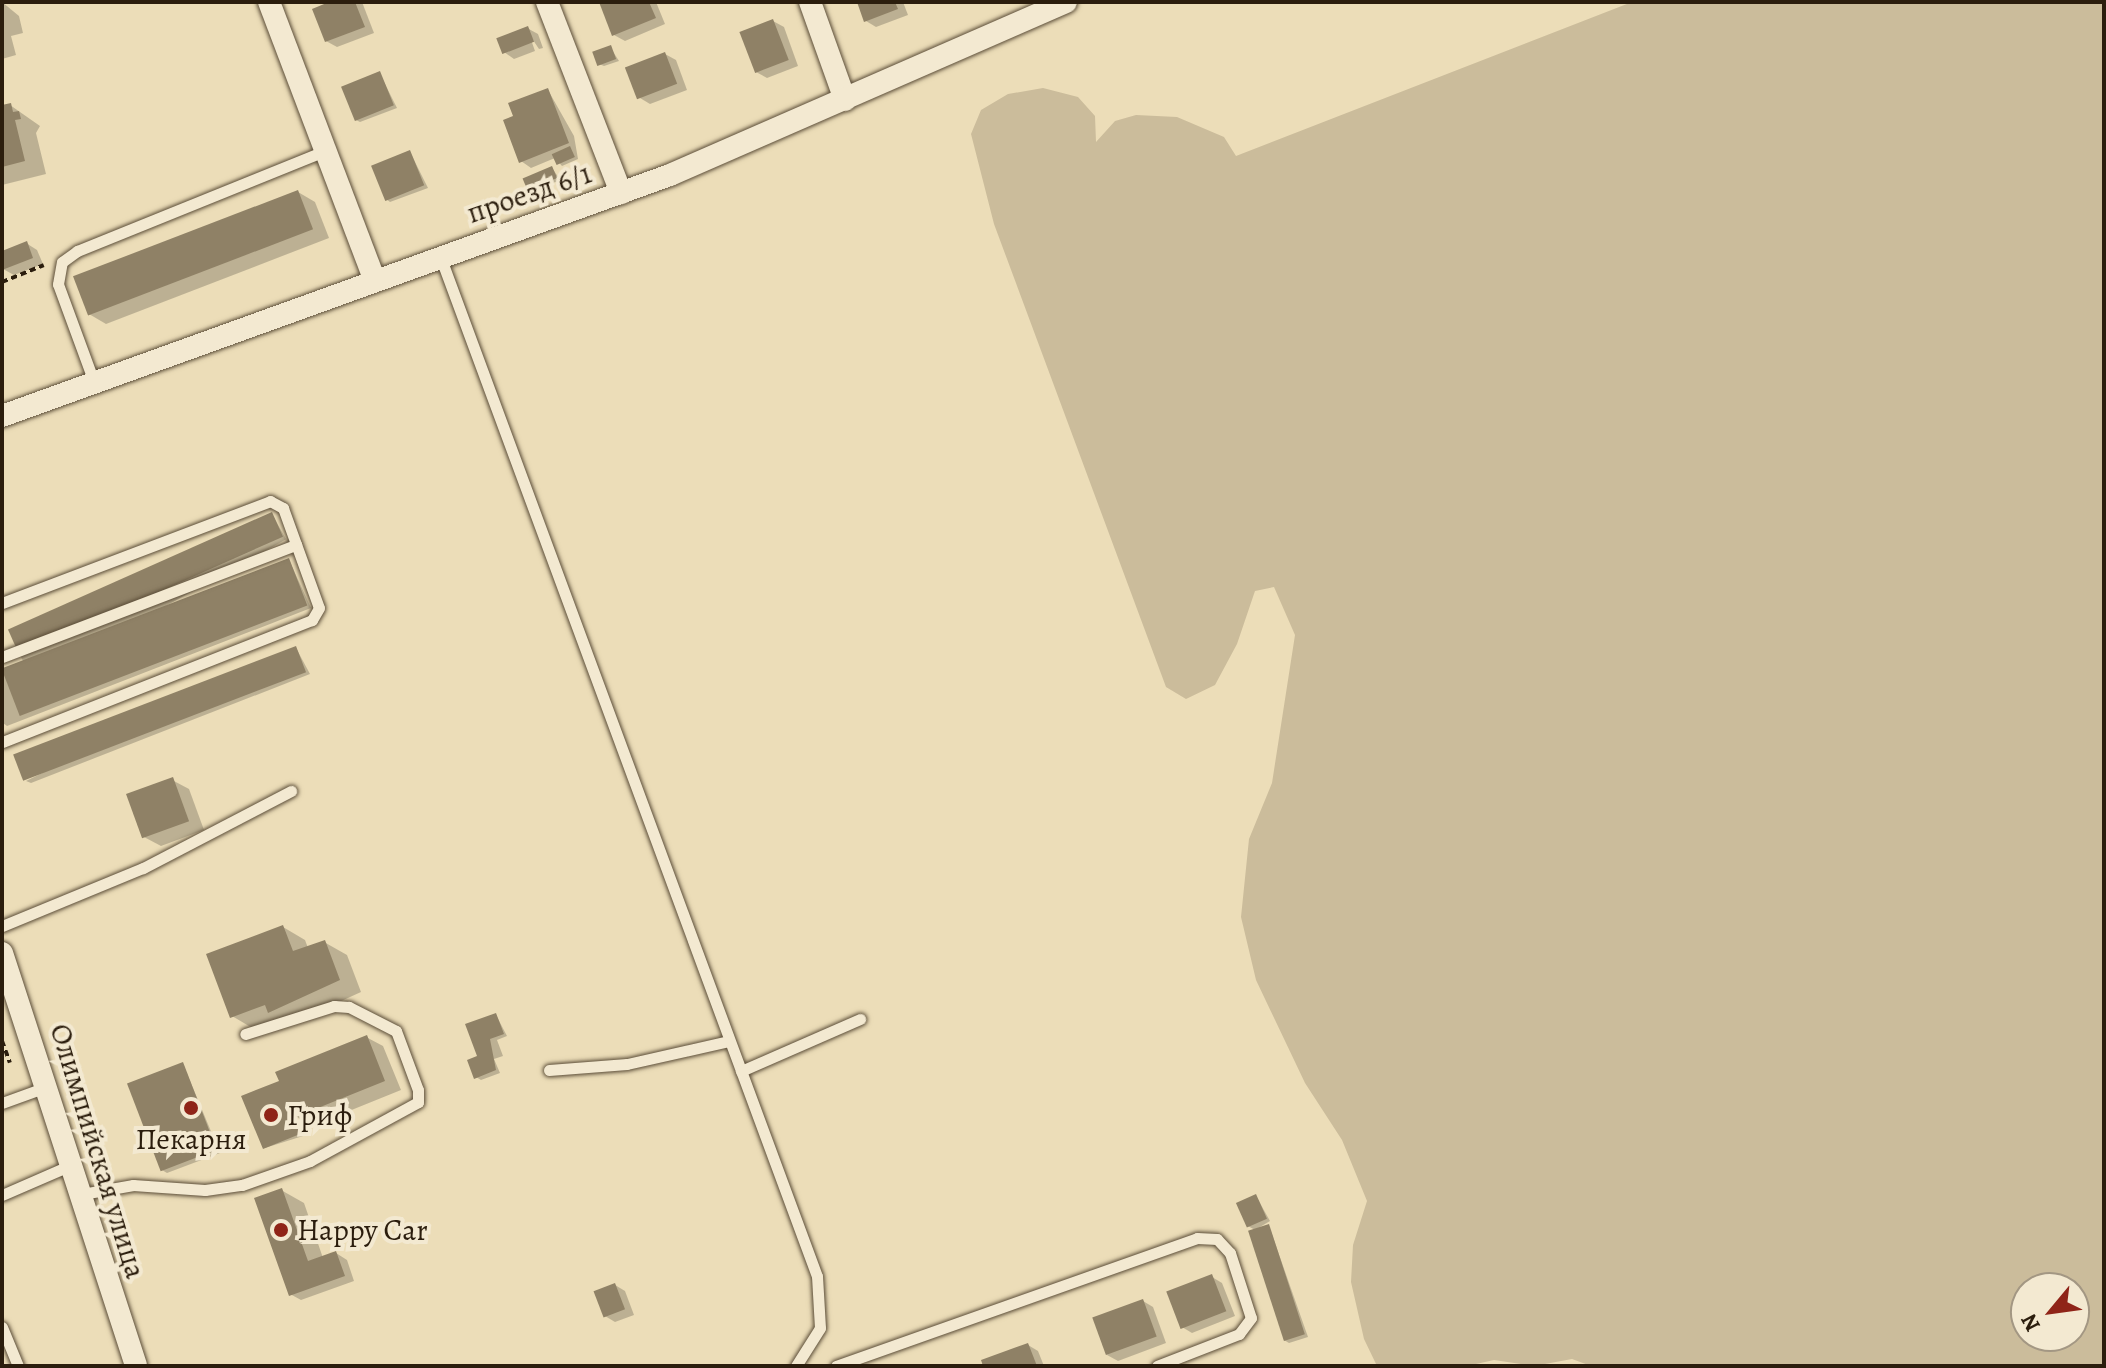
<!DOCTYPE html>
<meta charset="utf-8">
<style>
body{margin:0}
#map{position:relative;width:2106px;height:1368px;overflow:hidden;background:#ecddb8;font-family:Alegreya,serif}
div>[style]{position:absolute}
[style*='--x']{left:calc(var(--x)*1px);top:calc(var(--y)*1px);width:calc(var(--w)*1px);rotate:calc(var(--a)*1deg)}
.green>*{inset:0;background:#cbbc9b}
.shadow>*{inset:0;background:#0003;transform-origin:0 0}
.building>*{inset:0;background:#8f8166;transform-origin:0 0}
.path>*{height:4px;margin-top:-2px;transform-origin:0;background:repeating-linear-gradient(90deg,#2b1d0d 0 6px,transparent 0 10px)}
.roads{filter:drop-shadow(0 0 2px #5b4d38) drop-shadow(0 0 2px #5b4d38)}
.lane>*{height:11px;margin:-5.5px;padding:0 5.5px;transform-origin:5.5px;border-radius:5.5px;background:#f3e9d1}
.street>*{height:22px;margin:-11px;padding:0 11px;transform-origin:11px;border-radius:11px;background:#f3e9d1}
.dots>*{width:22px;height:22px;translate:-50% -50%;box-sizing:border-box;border:4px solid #f3e9d1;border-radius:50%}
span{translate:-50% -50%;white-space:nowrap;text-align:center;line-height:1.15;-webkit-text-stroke:8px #f3e9d1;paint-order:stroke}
.street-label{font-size:30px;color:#2b1d0d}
.poi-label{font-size:30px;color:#2b1d0d}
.left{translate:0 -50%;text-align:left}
.frame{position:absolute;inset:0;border:4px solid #2b1d0d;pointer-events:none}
.north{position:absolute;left:2010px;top:1272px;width:80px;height:80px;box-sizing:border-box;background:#f3e9d1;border:2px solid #a39783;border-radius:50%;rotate:241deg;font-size:22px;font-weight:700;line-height:32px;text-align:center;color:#2b1d0d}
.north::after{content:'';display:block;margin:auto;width:28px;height:36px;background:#8f2418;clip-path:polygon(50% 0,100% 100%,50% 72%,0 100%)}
</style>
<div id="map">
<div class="green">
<i style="clip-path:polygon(evenodd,1632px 2px,2104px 2px,2104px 1366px,1591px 1366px,1572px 1359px,1534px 1366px,1494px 1360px,1467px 1366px,1377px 1366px,1364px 1339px,1351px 1282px,1353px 1245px,1367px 1201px,1342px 1140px,1305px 1083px,1256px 980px,1241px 917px,1249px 839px,1272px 783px,1295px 635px,1274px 587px,1255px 591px,1237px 644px,1215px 685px,1186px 699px,1166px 687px,994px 224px,971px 134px,981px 110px,1008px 94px,1043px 88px,1078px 97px,1095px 116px,1096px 142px,1115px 121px,1136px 115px,1177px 117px,1224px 137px,1236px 156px,1632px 2px,2074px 1288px,2074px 1336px,2026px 1336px,2026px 1288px,2074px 1288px)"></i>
</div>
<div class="shadow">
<i style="clip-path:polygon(2px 2px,19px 16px,23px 33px,11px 36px,16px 55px,2px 59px)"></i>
<i style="clip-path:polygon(335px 2px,362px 2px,374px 33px,337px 47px,326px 41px)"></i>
<i style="clip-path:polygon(605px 2px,656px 2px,665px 24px,625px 41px,614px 35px)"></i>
<i style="clip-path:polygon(859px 2px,903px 2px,908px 15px,876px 27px,866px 21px)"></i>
<i style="clip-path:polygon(773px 21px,784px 27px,798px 66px,767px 78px,756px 72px)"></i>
<i style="clip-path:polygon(527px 28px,538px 34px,543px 48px,539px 49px,529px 34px,535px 51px,514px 59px,504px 52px)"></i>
<i style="clip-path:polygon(610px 47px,619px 61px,604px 66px,599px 64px)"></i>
<i style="clip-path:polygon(665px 54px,676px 60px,687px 90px,650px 104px,640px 98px)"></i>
<i style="clip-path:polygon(380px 74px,397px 108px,360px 122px,356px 120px)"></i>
<i style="clip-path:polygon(548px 90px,574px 136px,578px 159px,562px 166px,555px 158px,531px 168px,521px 161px,516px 117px)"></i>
<i style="clip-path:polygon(10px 105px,40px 126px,36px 133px,46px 174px,2px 185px,2px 107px)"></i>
<i style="clip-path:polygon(410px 152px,428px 188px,390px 202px,386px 199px)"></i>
<i style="clip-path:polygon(552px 168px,561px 181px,529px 188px)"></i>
<i style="clip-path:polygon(298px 192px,315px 202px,329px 238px,106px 324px,89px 314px)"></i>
<i style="clip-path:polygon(26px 243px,37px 250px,43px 264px,14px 275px,3px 269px,2px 253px)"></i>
<i style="left:272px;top:514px;width:29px;height:289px;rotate:61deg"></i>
<i style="clip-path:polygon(289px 560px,311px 608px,7px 726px,3px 723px,2px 671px)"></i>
<i style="clip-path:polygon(296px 648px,310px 674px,31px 783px,26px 781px)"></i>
<i style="clip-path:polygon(172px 780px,189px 789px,204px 830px,161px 846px,144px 837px)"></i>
<i style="clip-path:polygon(283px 927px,305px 940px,308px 948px,324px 942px,347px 955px,361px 992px,291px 1024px,254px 1029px,232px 1016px)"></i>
<i style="clip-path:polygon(496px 1015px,507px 1036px,497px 1040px,503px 1056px,494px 1059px,500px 1073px,481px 1080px,476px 1077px)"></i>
<i style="clip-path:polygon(366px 1037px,383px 1046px,401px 1090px,312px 1126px,295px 1116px,303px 1136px,265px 1148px,278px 1083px)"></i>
<i style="clip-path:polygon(183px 1064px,220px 1153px,167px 1173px,162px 1170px)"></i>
<i style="clip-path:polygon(281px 1190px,304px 1203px,323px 1258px,336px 1253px,347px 1260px,354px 1281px,301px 1300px,290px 1294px)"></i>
<i style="clip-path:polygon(1256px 1196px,1270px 1221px,1255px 1230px,1248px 1226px)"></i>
<i style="clip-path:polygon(1269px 1226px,1308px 1337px,1289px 1343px,1284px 1340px)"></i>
<i style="clip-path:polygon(1212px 1277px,1222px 1283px,1235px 1316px,1192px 1333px,1182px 1327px)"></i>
<i style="clip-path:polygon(615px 1285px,625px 1291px,634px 1315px,615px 1322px,605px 1316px)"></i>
<i style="clip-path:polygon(1143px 1301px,1153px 1307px,1166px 1343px,1118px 1361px,1107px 1355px)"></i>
<i style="clip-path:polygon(1028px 1345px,1038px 1351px,1044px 1366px,985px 1366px)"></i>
</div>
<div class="building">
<i style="clip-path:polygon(329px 2px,355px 2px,365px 27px,325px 42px,312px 9px)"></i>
<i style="clip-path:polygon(599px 2px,649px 2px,656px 18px,612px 36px)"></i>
<i style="clip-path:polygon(857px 2px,895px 2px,898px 9px,864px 22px)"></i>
<i style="left:773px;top:19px;width:44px;height:36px;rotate:69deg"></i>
<i style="left:528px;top:26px;width:17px;height:34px;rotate:69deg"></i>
<i style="left:611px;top:45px;width:15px;height:20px;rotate:70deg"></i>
<i style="left:665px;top:52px;width:34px;height:43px;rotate:69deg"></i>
<i style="left:380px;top:71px;width:37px;height:42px;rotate:68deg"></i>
<i style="clip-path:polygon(548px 88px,569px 143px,519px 163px,503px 120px,513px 116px,508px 103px)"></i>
<i style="clip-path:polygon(11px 103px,13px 112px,19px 111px,21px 119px,15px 120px,25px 161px,2px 167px,2px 105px)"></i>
<i style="left:570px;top:146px;width:12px;height:20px;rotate:66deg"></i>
<i style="left:410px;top:150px;width:38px;height:42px;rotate:68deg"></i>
<i style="left:552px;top:166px;width:13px;height:32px;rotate:67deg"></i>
<i style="left:298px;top:190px;width:42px;height:241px;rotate:69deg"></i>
<i style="clip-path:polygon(27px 241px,33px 258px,2px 270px,2px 251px)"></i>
<i style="left:272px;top:512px;width:27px;height:289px;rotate:66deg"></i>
<i style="left:289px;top:558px;width:51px;height:308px;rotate:69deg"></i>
<i style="left:296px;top:646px;width:28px;height:303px;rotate:69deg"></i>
<i style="left:173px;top:777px;width:47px;height:50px;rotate:70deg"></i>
<i style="clip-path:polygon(283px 925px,293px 951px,325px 940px,340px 980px,268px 1013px,265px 1005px,230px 1018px,206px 954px)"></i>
<i style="clip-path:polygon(496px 1013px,504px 1034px,490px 1039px,496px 1070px,474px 1079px,467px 1060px,477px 1056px,465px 1024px)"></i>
<i style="clip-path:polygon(367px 1035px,385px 1081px,293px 1118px,300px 1134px,263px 1149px,241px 1096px,279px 1081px,275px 1072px)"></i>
<i style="left:183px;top:1062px;width:94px;height:60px;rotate:69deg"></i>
<i style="clip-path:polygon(282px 1188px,308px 1261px,336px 1251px,345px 1276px,289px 1296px,254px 1198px)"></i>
<i style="left:1256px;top:1194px;width:27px;height:22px;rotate:66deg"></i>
<i style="left:1269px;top:1224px;width:116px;height:22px;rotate:72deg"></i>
<i style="left:1212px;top:1274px;width:40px;height:49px;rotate:69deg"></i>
<i style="left:615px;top:1283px;width:28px;height:23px;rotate:69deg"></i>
<i style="left:1143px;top:1299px;width:40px;height:54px;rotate:70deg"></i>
<i style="clip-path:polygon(1028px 1343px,1037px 1366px,983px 1366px,981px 1360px)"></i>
</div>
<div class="path">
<i style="--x:2;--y:282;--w:45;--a:-22"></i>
<i style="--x:2;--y:1041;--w:23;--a:70"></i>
</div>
<div class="roads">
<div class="lane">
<i style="--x:440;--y:256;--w:1087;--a:69.72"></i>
<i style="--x:817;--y:1276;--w:52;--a:86.7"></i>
<i style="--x:820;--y:1328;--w:45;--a:122.3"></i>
<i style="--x:94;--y:382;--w:104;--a:-110.2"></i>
<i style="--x:58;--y:284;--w:22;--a:-80"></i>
<i style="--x:62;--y:262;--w:19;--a:-36"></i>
<i style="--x:77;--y:251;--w:267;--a:-22"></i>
<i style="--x:2;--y:603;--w:287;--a:-20.8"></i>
<i style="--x:270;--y:501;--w:15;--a:28"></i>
<i style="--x:283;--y:508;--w:106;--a:70.2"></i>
<i style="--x:319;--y:608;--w:14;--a:120"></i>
<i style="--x:312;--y:620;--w:333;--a:158.5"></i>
<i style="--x:2;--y:657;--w:315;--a:-20.9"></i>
<i style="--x:2;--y:926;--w:152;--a:-22.4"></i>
<i style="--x:143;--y:868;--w:167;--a:-27.5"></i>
<i style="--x:549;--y:1070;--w:78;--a:-4.4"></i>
<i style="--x:627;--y:1064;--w:105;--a:-12.7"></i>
<i style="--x:741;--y:1071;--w:130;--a:-23.6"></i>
<i style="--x:2;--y:1103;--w:47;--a:-20"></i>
<i style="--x:82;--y:1194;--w:52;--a:-10"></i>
<i style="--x:133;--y:1185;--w:72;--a:4"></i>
<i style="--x:205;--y:1190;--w:37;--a:-8"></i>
<i style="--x:242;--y:1185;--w:72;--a:-19.4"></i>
<i style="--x:310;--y:1161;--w:123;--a:-28.6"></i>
<i style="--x:418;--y:1102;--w:12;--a:-90"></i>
<i style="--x:418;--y:1090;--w:63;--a:-110.4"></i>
<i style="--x:396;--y:1031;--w:53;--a:-152.9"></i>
<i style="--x:349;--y:1007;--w:15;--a:-176"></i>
<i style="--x:334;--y:1006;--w:93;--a:162.5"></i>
<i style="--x:2;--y:1195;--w:75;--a:-23.5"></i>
<i style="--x:2;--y:1327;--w:42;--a:67.7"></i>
<i style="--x:836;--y:1366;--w:383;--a:-19.5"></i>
<i style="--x:1197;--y:1238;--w:20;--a:3"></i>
<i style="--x:1217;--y:1239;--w:19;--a:47"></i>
<i style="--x:1230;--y:1253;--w:68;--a:72.1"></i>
<i style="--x:1251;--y:1318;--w:20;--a:127"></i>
<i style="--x:1239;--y:1334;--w:88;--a:158.7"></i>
</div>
<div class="street">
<i style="--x:269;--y:2;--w:296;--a:69.2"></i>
<i style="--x:547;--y:2;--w:205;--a:68.8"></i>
<i style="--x:810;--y:2;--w:104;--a:70.3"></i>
<i style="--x:2;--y:416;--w:710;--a:-19.84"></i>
<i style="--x:670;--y:175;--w:432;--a:-23.6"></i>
<i style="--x:2;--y:953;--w:434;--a:72"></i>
</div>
</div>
<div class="dots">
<i style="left:191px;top:1108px;background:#8f2418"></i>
<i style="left:271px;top:1115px;background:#8f2418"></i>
<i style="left:281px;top:1230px;background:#8f2418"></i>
</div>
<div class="street-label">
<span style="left:529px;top:193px;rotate:-19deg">проезд 6/1</span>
<span style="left:98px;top:1151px;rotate:73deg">Олимпийская улица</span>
</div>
<div class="poi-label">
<span class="left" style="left:287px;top:1115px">Гриф</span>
<span style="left:191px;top:1139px">Пекарня</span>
<span class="left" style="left:297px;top:1230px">Happy Car</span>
</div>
<div class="frame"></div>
<div class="north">N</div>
</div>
